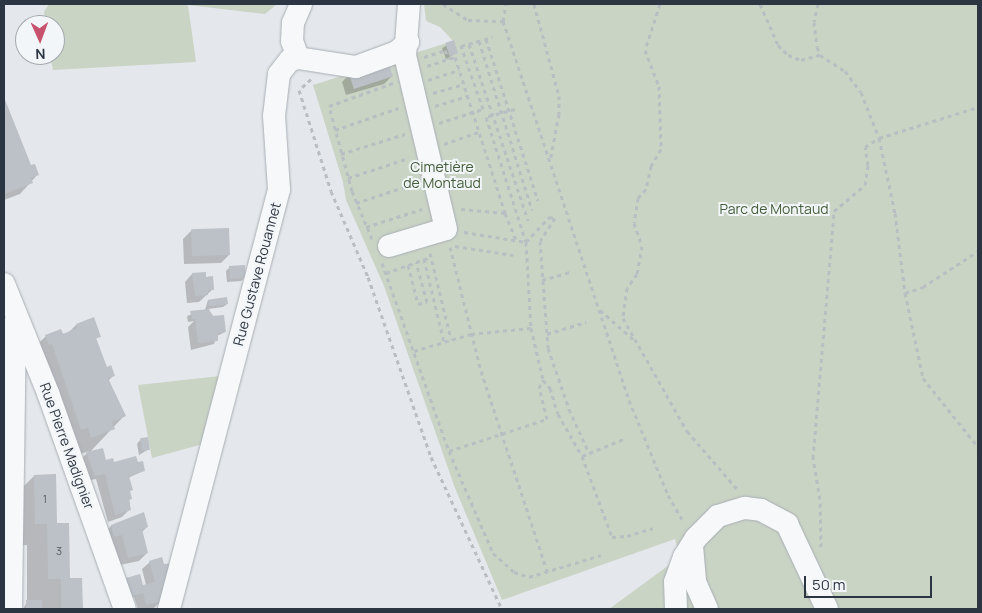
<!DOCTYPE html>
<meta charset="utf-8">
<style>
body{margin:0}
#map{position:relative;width:982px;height:613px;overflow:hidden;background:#e4e7eb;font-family:Manrope,sans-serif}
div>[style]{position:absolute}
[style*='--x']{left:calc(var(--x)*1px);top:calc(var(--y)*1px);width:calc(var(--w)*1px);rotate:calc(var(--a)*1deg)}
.green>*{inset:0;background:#cad4c5}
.shadow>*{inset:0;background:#0003}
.building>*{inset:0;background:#bbc1c7;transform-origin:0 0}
.path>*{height:3px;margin-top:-1.5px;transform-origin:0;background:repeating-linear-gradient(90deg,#b9bec2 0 4px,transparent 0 8px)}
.roads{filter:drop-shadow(0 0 1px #a9aeb5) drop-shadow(0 0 1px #a9aeb5)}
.minor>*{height:22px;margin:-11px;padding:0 11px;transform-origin:11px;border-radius:11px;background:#f6f8f9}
span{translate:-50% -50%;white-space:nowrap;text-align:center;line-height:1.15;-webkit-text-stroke:4px #f3f6f8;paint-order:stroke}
.number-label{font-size:11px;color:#505963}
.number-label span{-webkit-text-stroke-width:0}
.park-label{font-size:14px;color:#445d3a}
.street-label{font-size:14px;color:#2c3642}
.frame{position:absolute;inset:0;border:5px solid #2c3642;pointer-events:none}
.north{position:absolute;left:15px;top:15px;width:50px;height:50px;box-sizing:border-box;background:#f3f6f8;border:1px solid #a3a9af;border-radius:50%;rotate:178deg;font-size:14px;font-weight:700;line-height:20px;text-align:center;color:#2c3642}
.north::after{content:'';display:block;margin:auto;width:18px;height:22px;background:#c7526e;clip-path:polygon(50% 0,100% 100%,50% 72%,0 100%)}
.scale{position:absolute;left:804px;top:576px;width:128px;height:22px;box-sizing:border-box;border:2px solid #2c3642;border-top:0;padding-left:6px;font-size:15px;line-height:18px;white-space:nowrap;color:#2c3642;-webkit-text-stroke:4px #f3f6f8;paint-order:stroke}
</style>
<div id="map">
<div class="green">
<i style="clip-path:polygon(49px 4px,277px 4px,265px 14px,188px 5px,196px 62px,53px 70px,50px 55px,55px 55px,55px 25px,46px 25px,44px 12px)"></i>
<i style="clip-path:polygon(424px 4px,978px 4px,978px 609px,609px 609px,680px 557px,675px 539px,502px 600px,455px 488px,384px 286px,346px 200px,343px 182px,313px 85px,453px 41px,440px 27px,426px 21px)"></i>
<i style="clip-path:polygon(220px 376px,203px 444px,152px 458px,138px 385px)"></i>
</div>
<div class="shadow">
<i style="clip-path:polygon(453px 42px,456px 53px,446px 59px,442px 48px)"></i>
<i style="clip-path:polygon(350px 74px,392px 76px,384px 84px,346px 95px,342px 82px)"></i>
<i style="clip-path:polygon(4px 100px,30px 167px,38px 174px,20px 194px,4px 200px)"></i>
<i style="clip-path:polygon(191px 231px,229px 255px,221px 263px,184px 264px,183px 239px)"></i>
<i style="clip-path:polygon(230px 267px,245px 277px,241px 281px,227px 282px,226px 271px)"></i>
<i style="clip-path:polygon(192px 274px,205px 278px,213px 289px,199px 302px,187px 303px,185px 282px)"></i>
<i style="clip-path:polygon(208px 300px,227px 304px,223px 307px,208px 309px,225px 332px,217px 336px,214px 344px,191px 350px,188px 327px,194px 321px,188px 322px,187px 316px,205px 310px)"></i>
<i style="clip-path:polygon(76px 325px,99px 336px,95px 340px,106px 369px,114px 375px,108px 381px,124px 416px,89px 453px,105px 462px,143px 471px,128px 478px,130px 509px,122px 517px,108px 522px,96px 479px,86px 481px,79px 461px,89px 451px,70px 458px,25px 357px,46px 336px,68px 333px)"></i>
<i style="clip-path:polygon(140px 440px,149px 449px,139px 455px,137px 444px)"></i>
<i style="clip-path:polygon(34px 476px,56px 524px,69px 579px,81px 579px,81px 609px,23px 609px,27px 602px,27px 545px,14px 545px,13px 497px)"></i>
<i style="clip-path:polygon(111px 526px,147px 527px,142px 532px,147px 553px,139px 561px,120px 565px,108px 529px)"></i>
<i style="clip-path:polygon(150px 562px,162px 600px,154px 608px,138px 609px,134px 597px,128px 599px,146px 585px,142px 569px)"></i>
</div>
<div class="building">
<i style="left:454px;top:40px;width:14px;height:9px;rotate:73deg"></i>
<i style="left:388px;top:61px;width:16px;height:41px;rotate:72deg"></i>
<i style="clip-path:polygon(4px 97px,31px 165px,35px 164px,39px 175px,31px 178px,33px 183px,4px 194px)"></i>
<i style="left:229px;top:228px;width:27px;height:38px;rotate:88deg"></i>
<i style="left:245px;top:265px;width:13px;height:16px;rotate:86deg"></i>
<i style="clip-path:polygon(206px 272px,206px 277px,213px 276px,214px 290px,208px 290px,208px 295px,195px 296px,192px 273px)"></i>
<i style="left:227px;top:297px;width:7px;height:19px;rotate:82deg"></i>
<i style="clip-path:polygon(209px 309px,212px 316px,224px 315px,226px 332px,218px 333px,218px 341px,198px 343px,195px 319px,192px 319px,190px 311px)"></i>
<i style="clip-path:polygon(94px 317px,101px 337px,96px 338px,107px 367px,111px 365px,115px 376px,108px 378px,126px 416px,112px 422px,115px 429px,91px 438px,88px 428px,81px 430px,52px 344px,49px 345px,45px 335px,61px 329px,63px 334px,77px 328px,76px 324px)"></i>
<i style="left:148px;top:437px;width:13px;height:8px;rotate:81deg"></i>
<i style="clip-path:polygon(103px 448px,106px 460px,113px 458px,114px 462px,136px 456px,138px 462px,143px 461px,145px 471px,129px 476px,133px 490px,130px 491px,132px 499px,129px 500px,131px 510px,115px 515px,105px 474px,95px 476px,86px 452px)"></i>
<i style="clip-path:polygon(56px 474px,57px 523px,69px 523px,70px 578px,82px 578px,83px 609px,61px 609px,61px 579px,48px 579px,47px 524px,35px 524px,34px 475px)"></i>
<i style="clip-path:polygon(144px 512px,148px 527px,142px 529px,148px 553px,128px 558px,122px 535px,114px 537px,111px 525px)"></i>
<i style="clip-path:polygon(162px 557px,164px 564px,174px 563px,164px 601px,146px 605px,143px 593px,131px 596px,126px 578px,140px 574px,143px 585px,155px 582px,149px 561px)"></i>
<i style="left:26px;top:600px;width:16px;height:9px"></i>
</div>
<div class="path">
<i style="--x:443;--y:4;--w:30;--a:33"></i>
<i style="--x:468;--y:20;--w:35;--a:2"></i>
<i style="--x:503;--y:21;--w:399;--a:71.6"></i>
<i style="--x:629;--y:400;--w:103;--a:67.7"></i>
<i style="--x:668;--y:495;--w:32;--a:60"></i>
<i style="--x:534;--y:4;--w:95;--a:74.8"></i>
<i style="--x:559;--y:96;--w:18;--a:90"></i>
<i style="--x:559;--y:114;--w:48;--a:100.8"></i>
<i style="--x:660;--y:4;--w:48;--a:108.1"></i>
<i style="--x:645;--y:50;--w:39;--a:69"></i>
<i style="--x:659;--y:86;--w:63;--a:88.2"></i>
<i style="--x:661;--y:149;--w:20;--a:120"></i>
<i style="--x:651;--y:166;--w:24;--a:102"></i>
<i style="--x:646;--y:189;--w:12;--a:132"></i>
<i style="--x:638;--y:198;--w:25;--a:99"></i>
<i style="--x:634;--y:223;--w:24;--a:71"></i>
<i style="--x:642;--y:246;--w:28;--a:100"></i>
<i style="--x:637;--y:274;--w:17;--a:126"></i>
<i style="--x:627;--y:288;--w:30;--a:98"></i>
<i style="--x:623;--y:318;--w:130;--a:60.5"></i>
<i style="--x:687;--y:431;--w:79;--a:49.1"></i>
<i style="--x:760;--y:4;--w:45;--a:66.3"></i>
<i style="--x:778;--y:45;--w:14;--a:45"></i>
<i style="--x:788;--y:55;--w:14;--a:21"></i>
<i style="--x:801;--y:60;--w:20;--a:-15"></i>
<i style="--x:818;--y:4;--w:18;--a:103"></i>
<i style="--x:814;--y:22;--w:25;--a:83"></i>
<i style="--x:817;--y:47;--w:9;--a:69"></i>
<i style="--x:820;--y:55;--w:30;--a:33"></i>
<i style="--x:845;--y:71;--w:26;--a:53"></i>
<i style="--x:861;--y:92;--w:49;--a:68.6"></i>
<i style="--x:879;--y:138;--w:77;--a:78"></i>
<i style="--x:895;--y:213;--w:81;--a:82.9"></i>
<i style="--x:905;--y:293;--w:87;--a:78"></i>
<i style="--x:923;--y:378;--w:88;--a:51.4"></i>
<i style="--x:503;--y:21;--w:17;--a:-80"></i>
<i style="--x:486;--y:39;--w:170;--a:72.2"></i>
<i style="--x:479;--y:41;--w:177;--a:72.6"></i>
<i style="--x:469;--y:44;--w:186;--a:71.5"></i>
<i style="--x:424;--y:57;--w:22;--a:-18"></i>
<i style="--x:445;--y:50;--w:10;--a:66"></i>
<i style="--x:427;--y:66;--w:29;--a:-18"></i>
<i style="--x:455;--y:57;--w:164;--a:72.2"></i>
<i style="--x:505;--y:213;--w:44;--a:-174.8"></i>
<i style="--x:311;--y:79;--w:16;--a:137"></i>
<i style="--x:299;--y:90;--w:106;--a:72.4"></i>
<i style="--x:331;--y:191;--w:94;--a:66.7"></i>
<i style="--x:368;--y:277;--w:191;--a:70.7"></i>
<i style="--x:431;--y:457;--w:168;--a:65"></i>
<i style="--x:428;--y:80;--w:33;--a:-18"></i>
<i style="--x:433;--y:93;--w:32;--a:-16"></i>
<i style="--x:435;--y:106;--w:34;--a:-17"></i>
<i style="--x:515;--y:109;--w:30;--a:165"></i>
<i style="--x:486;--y:117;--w:131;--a:72.3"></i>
<i style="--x:526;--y:242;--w:86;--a:86.7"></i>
<i style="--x:531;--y:328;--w:53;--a:77"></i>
<i style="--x:439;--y:123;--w:46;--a:-17.7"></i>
<i style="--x:483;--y:109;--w:67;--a:-109.2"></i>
<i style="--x:461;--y:46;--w:33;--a:-16"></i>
<i style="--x:335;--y:130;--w:67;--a:-19.2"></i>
<i style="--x:444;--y:144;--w:37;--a:-19"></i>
<i style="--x:341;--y:154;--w:67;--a:-17.4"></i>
<i style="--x:348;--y:178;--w:64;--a:-18.2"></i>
<i style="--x:356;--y:203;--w:63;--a:-18.4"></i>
<i style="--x:505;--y:213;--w:29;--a:68"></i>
<i style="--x:366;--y:227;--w:59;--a:-17.8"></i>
<i style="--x:464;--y:232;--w:63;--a:9.2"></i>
<i style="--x:526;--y:242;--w:34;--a:-47"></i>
<i style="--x:549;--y:217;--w:6;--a:9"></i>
<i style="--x:555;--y:218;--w:27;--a:123"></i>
<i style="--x:540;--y:241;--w:107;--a:85.7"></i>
<i style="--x:548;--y:348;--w:65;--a:71"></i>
<i style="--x:569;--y:409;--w:48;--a:65.6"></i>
<i style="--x:372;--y:239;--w:52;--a:-112.6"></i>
<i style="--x:352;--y:191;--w:88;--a:-105.1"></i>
<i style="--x:329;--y:106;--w:68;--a:-19.8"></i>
<i style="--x:455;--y:246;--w:59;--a:8.8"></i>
<i style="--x:450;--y:247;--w:128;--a:76"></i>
<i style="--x:481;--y:371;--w:213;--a:71.7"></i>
<i style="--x:430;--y:253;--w:89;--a:76.3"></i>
<i style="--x:424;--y:259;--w:85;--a:76.5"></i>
<i style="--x:382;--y:263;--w:200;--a:70.4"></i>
<i style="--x:449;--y:451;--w:111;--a:66.7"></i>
<i style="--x:493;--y:553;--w:28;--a:42"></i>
<i style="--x:514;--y:572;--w:16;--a:18"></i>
<i style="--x:529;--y:577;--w:75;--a:-17"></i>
<i style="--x:408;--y:265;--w:40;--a:75.6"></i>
<i style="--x:418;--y:304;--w:9;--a:-13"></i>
<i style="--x:427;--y:302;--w:41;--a:-105.4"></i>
<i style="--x:386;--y:273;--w:48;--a:-19.6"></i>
<i style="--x:542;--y:280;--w:29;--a:-16"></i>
<i style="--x:905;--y:293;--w:19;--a:-18"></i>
<i style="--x:923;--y:287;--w:66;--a:-33.2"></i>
<i style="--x:600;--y:310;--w:44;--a:41.3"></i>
<i style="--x:547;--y:334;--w:41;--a:-17.1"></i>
<i style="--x:414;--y:351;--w:59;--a:-16.6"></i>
<i style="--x:471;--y:334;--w:60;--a:-5.7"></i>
<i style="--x:449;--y:451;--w:103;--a:-18.1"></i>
<i style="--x:547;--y:419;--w:32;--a:-104"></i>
<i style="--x:539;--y:388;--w:9;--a:-63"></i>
<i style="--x:543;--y:380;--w:11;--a:49"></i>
<i style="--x:550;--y:388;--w:27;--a:73"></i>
<i style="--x:558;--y:414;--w:48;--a:60.3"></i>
<i style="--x:582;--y:456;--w:86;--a:69.7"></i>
<i style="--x:612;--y:537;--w:15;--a:-4"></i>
<i style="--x:627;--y:536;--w:27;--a:-17"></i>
<i style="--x:582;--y:456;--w:48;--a:-22.2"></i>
<i style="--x:821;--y:547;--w:48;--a:-91.2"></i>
<i style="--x:820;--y:499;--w:42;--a:-99.7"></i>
<i style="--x:813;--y:458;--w:248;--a:-85.1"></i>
<i style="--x:834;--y:211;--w:40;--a:-40"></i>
<i style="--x:865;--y:185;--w:20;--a:-81"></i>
<i style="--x:868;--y:165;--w:18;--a:-99"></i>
<i style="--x:865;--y:147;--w:17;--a:-33"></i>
<i style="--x:879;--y:138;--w:104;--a:-17.4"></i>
</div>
<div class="roads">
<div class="minor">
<i style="--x:298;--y:58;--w:18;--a:-109"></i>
<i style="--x:292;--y:41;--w:18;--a:-87"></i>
<i style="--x:293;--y:23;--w:21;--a:-67"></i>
<i style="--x:389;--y:246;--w:59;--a:-16.6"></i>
<i style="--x:446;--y:229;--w:178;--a:-103.3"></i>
<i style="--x:405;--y:56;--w:52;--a:-85.6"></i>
<i style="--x:4;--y:284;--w:118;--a:68"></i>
<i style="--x:48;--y:393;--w:229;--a:70.4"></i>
<i style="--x:692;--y:546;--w:36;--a:85"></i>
<i style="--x:695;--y:582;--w:30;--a:66"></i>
<i style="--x:11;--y:609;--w:286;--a:-89.2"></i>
<i style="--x:169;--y:609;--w:434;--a:-75.3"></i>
<i style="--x:279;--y:189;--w:73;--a:-93.9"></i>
<i style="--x:274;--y:116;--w:42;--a:-83.2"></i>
<i style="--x:279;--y:74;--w:18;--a:-52"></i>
<i style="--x:290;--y:60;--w:8;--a:-14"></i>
<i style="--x:298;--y:58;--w:59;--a:8.8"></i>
<i style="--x:356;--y:67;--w:44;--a:-20.1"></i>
<i style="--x:397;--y:52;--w:15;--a:-42"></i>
<i style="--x:676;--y:609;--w:27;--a:-92"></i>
<i style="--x:675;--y:582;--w:27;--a:-70"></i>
<i style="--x:684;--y:557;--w:22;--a:-58"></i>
<i style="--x:696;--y:538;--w:31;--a:-45"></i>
<i style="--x:718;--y:516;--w:28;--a:-17"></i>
<i style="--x:745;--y:508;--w:16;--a:7"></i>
<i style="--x:761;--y:510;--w:30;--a:28"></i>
<i style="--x:787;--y:524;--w:94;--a:64.8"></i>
</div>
</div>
<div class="number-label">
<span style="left:45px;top:499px">1</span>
<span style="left:59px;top:551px">3</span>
</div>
<div class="park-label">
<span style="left:442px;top:175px">Cimetière<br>de Montaud</span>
<span style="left:774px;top:209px">Parc de Montaud</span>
</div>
<div class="street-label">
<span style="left:257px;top:274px;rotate:-75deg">Rue Gustave Rouannet</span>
<span style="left:67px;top:446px;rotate:70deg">Rue Pierre Madignier</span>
</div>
<div class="frame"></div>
<div class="north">N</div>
<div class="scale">50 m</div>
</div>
